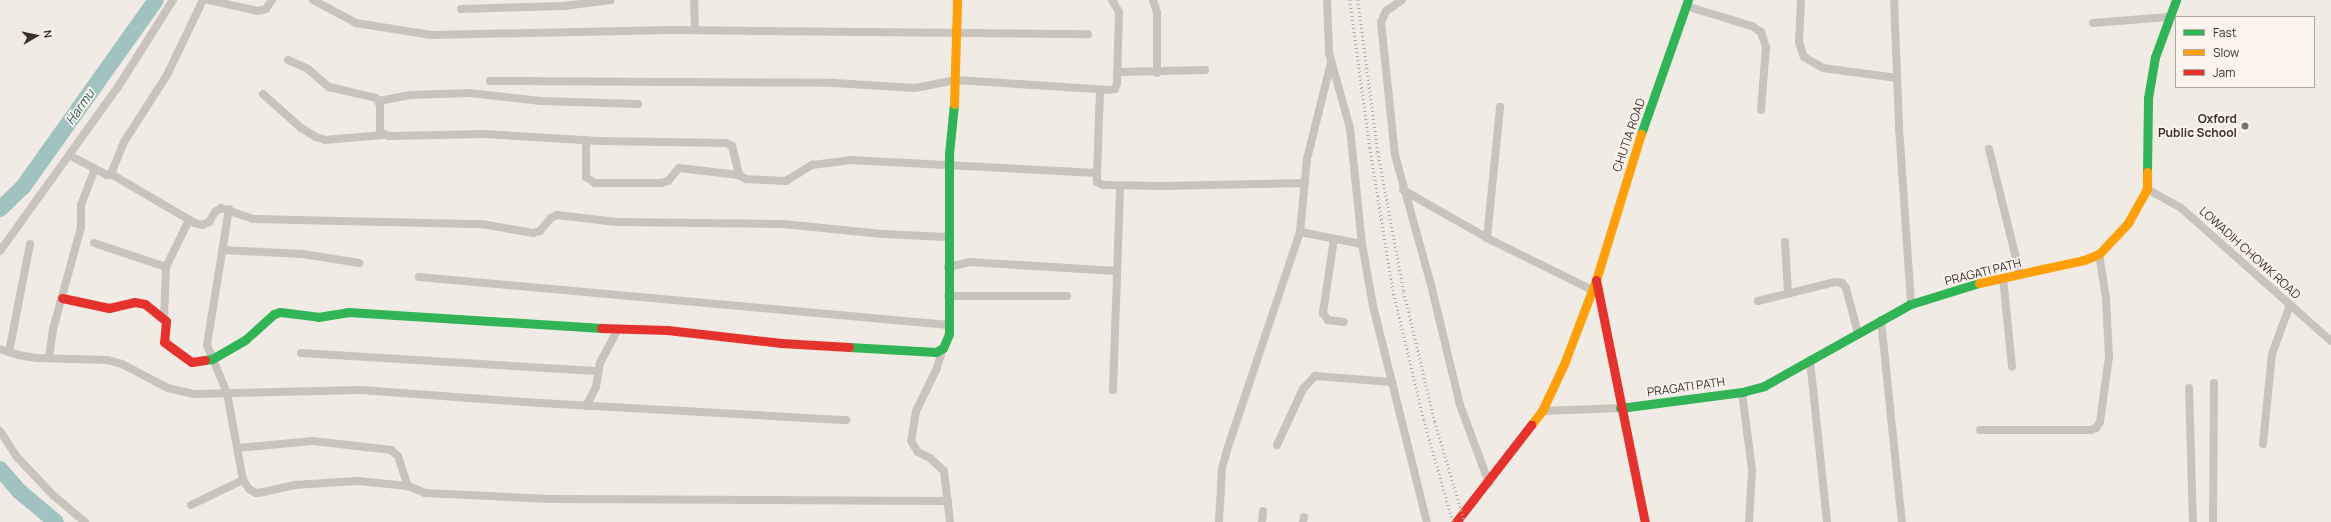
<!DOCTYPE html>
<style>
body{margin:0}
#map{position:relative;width:2331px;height:522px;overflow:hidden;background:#f0ebe5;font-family:Manrope,sans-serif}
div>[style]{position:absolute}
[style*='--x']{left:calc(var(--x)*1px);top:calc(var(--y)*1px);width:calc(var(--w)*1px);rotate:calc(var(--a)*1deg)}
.river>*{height:16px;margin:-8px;padding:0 8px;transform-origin:8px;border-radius:8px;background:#a1c2c1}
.street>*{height:8px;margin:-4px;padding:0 4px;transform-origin:4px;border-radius:4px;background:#c9c3be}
.fast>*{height:9px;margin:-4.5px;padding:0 4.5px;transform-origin:4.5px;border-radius:4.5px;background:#30b455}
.slow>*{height:9px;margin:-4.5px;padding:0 4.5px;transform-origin:4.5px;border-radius:4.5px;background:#ff9f0a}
.jam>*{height:9px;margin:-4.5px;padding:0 4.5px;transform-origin:4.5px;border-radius:4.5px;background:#e5322d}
.rail>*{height:2.5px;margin-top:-1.25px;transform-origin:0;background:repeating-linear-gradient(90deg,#b1aca8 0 1px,transparent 0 4px)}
.dots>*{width:11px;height:11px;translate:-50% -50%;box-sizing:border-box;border:2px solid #fbf5ee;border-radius:50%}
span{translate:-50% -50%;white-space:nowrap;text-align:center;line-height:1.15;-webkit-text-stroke:3.5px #fbf5ee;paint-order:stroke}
.poi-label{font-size:12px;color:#3b302b;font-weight:700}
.right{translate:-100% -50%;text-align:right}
.street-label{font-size:12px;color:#3b302b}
.water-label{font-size:13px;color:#1f5a5e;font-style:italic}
.legend{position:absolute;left:2175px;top:16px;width:140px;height:72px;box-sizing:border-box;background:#fbf5ee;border:1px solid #aea6a0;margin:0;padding:5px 7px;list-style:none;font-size:12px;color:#3b302b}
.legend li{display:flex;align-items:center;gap:8px;height:20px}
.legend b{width:20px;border:1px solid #aea6a0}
.north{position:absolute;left:16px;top:16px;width:40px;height:40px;-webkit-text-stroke:3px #fbf5ee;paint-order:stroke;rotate:81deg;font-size:11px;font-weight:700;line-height:16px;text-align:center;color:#3b302b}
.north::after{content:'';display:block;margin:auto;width:14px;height:18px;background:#3b302b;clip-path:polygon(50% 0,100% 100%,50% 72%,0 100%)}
</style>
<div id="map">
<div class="river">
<i style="--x:0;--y:209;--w:32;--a:-44"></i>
<i style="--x:23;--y:187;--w:229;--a:-54.6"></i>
<i style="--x:0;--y:469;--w:29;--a:49"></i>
<i style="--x:19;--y:491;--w:48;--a:40"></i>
</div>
<div class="street">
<i style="--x:209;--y:0;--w:50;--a:12.7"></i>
<i style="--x:258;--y:11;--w:8;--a:-14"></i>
<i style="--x:266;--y:9;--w:11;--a:-56"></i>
<i style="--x:313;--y:0;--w:49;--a:28.1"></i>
<i style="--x:356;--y:23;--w:76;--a:9.1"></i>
<i style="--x:431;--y:35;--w:241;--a:-1.2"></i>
<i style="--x:672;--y:30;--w:416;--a:0.6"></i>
<i style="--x:694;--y:0;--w:30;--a:88"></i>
<i style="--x:1153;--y:0;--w:13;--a:72"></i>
<i style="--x:1157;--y:12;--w:61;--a:90"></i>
<i style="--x:1327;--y:0;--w:53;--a:87.8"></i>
<i style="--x:1329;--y:53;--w:78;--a:74.4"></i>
<i style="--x:1350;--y:128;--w:117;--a:84.1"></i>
<i style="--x:1362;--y:244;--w:63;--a:79.9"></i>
<i style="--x:1373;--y:306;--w:223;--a:76"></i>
<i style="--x:1402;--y:0;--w:19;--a:145"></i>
<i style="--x:1386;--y:11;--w:12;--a:114"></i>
<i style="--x:1381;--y:22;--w:134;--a:84"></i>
<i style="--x:1395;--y:155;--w:135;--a:74.5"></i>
<i style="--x:1431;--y:285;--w:123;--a:76.4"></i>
<i style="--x:1460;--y:405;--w:83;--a:69.6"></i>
<i style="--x:1801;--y:0;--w:42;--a:92.7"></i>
<i style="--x:1799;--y:42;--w:16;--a:72"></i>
<i style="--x:1804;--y:57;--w:22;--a:30"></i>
<i style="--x:1823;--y:68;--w:75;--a:7.7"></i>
<i style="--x:1894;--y:0;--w:127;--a:87.7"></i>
<i style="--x:1899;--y:127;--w:177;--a:86.1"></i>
<i style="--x:1686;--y:6;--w:69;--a:16.9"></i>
<i style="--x:1752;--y:26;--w:11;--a:34"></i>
<i style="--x:1761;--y:32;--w:16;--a:72"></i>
<i style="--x:1766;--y:47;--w:63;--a:94.5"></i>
<i style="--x:461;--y:9;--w:103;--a:-1.7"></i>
<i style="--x:564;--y:6;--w:47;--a:-7.3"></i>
<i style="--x:2093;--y:23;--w:75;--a:-4.6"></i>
<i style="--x:288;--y:60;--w:22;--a:24"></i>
<i style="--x:308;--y:69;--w:28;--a:41"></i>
<i style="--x:329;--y:87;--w:48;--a:13.2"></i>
<i style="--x:376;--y:98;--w:8;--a:60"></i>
<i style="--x:380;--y:105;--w:27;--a:90"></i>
<i style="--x:380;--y:132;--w:10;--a:24"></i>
<i style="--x:389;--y:136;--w:95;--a:-1.2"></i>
<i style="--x:484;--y:134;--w:115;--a:3.5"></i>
<i style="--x:599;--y:141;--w:127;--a:0.9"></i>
<i style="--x:726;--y:143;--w:7;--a:27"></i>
<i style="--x:732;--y:146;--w:30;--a:76"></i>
<i style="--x:739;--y:175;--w:8;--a:30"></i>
<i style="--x:746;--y:179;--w:40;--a:2.9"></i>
<i style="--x:786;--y:181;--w:31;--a:-32"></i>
<i style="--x:812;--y:165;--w:38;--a:-7"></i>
<i style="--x:850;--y:160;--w:247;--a:3"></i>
<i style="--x:1117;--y:72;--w:88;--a:-1.3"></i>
<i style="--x:490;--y:81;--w:344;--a:0.3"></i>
<i style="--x:834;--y:83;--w:81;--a:3.5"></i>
<i style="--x:915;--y:88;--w:42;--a:-11"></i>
<i style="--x:956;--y:80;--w:153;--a:3.7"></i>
<i style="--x:1109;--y:90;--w:6;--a:-9"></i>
<i style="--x:1115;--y:89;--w:6;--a:-72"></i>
<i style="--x:1117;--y:83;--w:71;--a:-88.4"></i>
<i style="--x:1119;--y:12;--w:14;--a:-120"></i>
<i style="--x:1100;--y:90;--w:86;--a:92"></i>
<i style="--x:1097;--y:176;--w:6;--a:90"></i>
<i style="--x:1097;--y:182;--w:7;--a:27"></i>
<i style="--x:1103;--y:185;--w:61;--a:0.9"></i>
<i style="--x:1164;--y:186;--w:141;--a:-1.2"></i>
<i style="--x:263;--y:94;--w:51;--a:41.8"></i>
<i style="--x:301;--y:128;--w:17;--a:31"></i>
<i style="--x:316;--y:137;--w:9;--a:18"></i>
<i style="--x:325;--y:140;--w:58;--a:-4.9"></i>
<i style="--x:379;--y:101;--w:33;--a:-11"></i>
<i style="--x:411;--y:95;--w:58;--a:-2"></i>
<i style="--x:469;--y:93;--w:72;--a:6.3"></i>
<i style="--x:541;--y:101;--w:97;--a:1.8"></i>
<i style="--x:586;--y:140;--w:37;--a:90"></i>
<i style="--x:586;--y:177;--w:11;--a:34"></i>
<i style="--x:595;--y:183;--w:66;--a:0"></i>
<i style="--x:661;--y:183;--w:7;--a:-16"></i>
<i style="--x:668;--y:181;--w:17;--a:-50"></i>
<i style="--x:679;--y:168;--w:60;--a:6.7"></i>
<i style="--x:1989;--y:149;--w:129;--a:76.1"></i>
<i style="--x:69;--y:155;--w:43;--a:27.8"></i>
<i style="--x:107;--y:175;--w:4;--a:-14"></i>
<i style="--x:111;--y:174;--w:35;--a:-68"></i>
<i style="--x:124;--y:142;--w:80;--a:-57.3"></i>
<i style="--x:167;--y:75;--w:83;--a:-64.4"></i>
<i style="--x:111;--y:174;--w:97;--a:30.3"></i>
<i style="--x:195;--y:223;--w:7;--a:16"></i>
<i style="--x:202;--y:225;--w:8;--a:-23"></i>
<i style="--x:209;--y:222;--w:12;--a:-59"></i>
<i style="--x:215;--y:212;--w:7;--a:-34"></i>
<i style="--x:221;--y:208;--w:34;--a:19"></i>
<i style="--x:253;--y:219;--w:229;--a:1.3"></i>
<i style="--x:482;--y:224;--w:52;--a:10"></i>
<i style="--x:533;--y:233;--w:7;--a:-16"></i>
<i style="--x:540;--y:231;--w:17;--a:-50"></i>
<i style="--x:551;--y:218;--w:7;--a:-27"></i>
<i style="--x:557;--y:215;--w:60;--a:6.7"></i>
<i style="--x:617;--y:222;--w:166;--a:0.7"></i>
<i style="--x:783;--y:224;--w:100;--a:5.7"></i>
<i style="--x:883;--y:234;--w:64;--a:2.7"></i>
<i style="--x:2147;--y:189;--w:38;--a:29"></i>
<i style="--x:2180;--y:207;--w:202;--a:41.6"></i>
<i style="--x:1403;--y:190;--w:97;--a:29.7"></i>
<i style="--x:1487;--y:238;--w:117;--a:26.3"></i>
<i style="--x:229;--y:209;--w:138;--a:99.2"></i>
<i style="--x:207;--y:345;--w:52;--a:67.4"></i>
<i style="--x:227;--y:393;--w:88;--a:79.6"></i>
<i style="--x:243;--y:480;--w:11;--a:56"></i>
<i style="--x:249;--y:489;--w:8;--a:30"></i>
<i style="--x:256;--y:493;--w:8;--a:-7"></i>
<i style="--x:264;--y:492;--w:31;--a:-13"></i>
<i style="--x:294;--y:485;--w:64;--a:-3.6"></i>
<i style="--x:358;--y:481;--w:50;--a:5.7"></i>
<i style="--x:1300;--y:232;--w:63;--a:11"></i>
<i style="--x:1487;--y:238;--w:132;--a:-84.3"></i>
<i style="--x:1334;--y:239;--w:75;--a:98.5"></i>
<i style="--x:1323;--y:313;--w:9;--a:54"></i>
<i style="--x:1328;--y:320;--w:16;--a:7"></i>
<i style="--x:1785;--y:242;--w:52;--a:86.7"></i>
<i style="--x:94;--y:243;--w:76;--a:18.4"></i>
<i style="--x:222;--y:250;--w:81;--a:2.8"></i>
<i style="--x:303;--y:254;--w:57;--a:9.1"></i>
<i style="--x:0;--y:251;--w:202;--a:-54.3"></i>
<i style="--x:118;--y:87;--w:103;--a:-57.7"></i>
<i style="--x:948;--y:267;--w:22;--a:-13"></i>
<i style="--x:969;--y:262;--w:148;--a:3.5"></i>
<i style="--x:419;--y:277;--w:532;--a:5.17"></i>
<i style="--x:2003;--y:278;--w:89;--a:84.2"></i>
<i style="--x:948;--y:296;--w:119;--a:0"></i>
<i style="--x:1758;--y:301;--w:79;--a:-13.9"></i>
<i style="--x:1835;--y:282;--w:7;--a:8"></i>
<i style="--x:1842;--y:283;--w:6;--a:51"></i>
<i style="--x:1846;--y:288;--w:47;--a:75.1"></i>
<i style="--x:164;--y:317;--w:50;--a:-87.7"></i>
<i style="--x:166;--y:267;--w:52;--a:-63.9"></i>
<i style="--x:1881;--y:320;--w:203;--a:84.1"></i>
<i style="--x:943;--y:348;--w:21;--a:107"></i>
<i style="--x:937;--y:368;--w:48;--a:116"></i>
<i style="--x:916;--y:411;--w:30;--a:99"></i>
<i style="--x:911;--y:441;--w:13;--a:58"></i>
<i style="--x:918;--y:452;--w:13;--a:27"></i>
<i style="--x:930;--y:458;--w:19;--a:43"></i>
<i style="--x:944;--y:471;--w:51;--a:83.3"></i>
<i style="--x:0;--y:349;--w:19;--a:18"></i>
<i style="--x:18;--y:355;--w:19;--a:9"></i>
<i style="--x:37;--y:358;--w:70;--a:1.6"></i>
<i style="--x:107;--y:360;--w:16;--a:15"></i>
<i style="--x:122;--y:364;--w:52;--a:27.6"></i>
<i style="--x:168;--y:388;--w:28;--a:13"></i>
<i style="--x:195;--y:394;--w:166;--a:-1.4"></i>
<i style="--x:361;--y:390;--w:179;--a:4.2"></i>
<i style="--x:540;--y:403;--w:307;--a:3.2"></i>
<i style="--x:9;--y:352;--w:110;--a:-79"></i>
<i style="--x:301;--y:353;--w:298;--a:3.5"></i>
<i style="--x:49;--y:358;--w:29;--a:-82"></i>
<i style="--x:53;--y:329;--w:106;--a:-74.6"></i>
<i style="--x:81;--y:227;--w:22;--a:-90"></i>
<i style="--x:81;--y:205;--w:39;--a:-69"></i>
<i style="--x:1810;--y:360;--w:163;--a:84"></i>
<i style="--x:2189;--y:388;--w:134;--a:88.3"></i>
<i style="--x:1113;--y:390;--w:204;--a:-88"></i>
<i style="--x:1742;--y:392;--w:79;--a:82.7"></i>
<i style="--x:1752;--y:470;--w:52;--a:93.3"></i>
<i style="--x:586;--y:406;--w:21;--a:-62"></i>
<i style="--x:596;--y:387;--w:24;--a:-81"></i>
<i style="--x:600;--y:363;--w:38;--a:-62"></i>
<i style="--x:1542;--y:411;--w:78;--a:-2.2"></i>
<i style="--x:1980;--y:430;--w:111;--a:0"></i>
<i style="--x:2091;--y:430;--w:5;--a:-22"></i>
<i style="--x:2096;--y:428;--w:7;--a:-56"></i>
<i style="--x:2100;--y:422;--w:67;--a:-82.2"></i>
<i style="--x:2109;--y:356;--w:58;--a:-93"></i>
<i style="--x:2106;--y:298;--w:45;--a:-99"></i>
<i style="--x:0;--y:431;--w:30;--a:57"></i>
<i style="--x:16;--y:456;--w:54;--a:46.5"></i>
<i style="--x:53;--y:495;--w:42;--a:40.2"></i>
<i style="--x:2263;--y:444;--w:90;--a:-84.3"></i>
<i style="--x:2272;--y:354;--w:52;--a:-69.8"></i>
<i style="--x:1277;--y:445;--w:62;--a:-65.1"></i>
<i style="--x:1303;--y:389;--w:18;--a:-47"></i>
<i style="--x:1315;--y:376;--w:77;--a:4.5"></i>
<i style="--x:237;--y:448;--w:76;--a:-5.3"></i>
<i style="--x:313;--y:441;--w:79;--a:6.6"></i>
<i style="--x:391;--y:450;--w:9;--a:41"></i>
<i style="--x:398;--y:456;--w:32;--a:72"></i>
<i style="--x:408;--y:486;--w:18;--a:22"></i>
<i style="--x:425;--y:493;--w:125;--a:2.7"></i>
<i style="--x:550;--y:499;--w:398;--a:0.3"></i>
<i style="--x:191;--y:505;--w:58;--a:-25.7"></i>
<i style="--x:1219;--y:522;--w:54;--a:-86.8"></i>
<i style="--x:1222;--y:468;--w:19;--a:-74"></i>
<i style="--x:1227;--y:450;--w:230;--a:-71.5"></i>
<i style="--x:1300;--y:232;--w:73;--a:-84.5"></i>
<i style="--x:1307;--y:159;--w:99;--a:-76"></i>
<i style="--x:1262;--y:522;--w:11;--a:-85"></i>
<i style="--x:1303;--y:522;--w:5;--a:-79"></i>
<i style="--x:2213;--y:522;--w:139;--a:-89.6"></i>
</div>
<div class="fast">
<i style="--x:1641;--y:134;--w:142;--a:-70.7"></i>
<i style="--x:2147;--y:172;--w:74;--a:-89.2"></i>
<i style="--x:2148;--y:98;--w:42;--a:-80.3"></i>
<i style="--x:2155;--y:57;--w:61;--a:-69.8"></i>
<i style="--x:849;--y:347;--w:87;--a:3.3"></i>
<i style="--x:936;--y:352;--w:8;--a:-30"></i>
<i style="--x:943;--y:348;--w:15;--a:-67"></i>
<i style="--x:949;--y:334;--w:180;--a:-90"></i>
<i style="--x:949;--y:154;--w:50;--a:-84.3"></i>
<i style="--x:205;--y:360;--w:7;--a:-8"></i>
<i style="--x:212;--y:359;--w:38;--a:-30"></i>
<i style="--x:245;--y:340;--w:39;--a:-42"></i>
<i style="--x:274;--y:314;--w:6;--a:-18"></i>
<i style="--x:280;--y:312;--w:38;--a:7"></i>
<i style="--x:318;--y:317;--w:30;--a:-9"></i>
<i style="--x:348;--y:312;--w:254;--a:3.6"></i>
<i style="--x:1620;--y:408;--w:123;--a:-7.5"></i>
<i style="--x:1742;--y:392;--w:23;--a:-15"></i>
<i style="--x:1764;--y:386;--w:168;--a:-29.2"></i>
<i style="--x:1911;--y:304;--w:71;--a:-17.2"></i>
</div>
<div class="slow">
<i style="--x:954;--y:104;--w:104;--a:-88.3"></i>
<i style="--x:1979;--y:283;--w:107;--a:-12.4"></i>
<i style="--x:2084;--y:260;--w:16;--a:-22"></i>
<i style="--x:2099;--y:254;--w:42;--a:-46.9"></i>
<i style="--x:2128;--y:223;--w:39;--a:-61"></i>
<i style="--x:2147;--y:189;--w:17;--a:-90"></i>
<i style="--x:1531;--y:425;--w:18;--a:-52"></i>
<i style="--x:1542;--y:411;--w:52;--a:-64.9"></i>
<i style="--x:1564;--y:364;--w:90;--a:-69.1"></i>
<i style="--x:1596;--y:280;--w:153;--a:-72.9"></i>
</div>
<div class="jam">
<i style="--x:1596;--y:280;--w:247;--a:78.6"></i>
<i style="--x:62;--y:298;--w:48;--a:12"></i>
<i style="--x:109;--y:308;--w:26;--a:-13"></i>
<i style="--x:134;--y:302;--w:11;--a:10"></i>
<i style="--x:145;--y:304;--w:27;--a:39"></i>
<i style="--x:166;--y:321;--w:21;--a:95"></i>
<i style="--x:164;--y:342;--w:34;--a:36"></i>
<i style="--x:192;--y:362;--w:13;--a:-9"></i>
<i style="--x:601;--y:328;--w:66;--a:1.7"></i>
<i style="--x:667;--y:330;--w:115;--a:6.5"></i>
<i style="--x:781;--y:343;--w:68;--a:3.4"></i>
<i style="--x:1456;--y:522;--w:123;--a:-52.3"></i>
</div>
<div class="rail">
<i style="--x:1350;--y:0;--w:149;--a:82.3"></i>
<i style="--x:1370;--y:148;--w:144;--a:80.8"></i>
<i style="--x:1393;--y:290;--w:134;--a:76.6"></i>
<i style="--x:1424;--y:420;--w:106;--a:74.1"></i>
<i style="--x:1358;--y:0;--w:153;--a:82.5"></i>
<i style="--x:1378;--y:152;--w:142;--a:79.5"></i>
<i style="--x:1404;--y:292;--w:134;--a:76.6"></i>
<i style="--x:1435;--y:422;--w:104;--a:73.3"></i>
</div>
<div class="dots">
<i style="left:2245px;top:126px;background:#7a716c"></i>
</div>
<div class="poi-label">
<span class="right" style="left:2237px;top:126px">Oxford<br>Public School</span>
</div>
<div class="street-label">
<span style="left:1629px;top:135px;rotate:-71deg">CHUTIA ROAD</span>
<span style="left:2250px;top:253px;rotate:42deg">LOWADIH CHOWK ROAD</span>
<span style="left:1983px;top:272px;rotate:-14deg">PRAGATI PATH</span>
<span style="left:1686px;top:387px;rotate:-8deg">PRAGATI PATH</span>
</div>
<div class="water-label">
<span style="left:80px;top:107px;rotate:-55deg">Harmu</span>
</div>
<ul class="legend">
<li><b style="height:5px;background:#30b455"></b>Fast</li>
<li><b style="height:5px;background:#ff9f0a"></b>Slow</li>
<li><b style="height:5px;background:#e5322d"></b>Jam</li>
</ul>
<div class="north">N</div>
</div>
